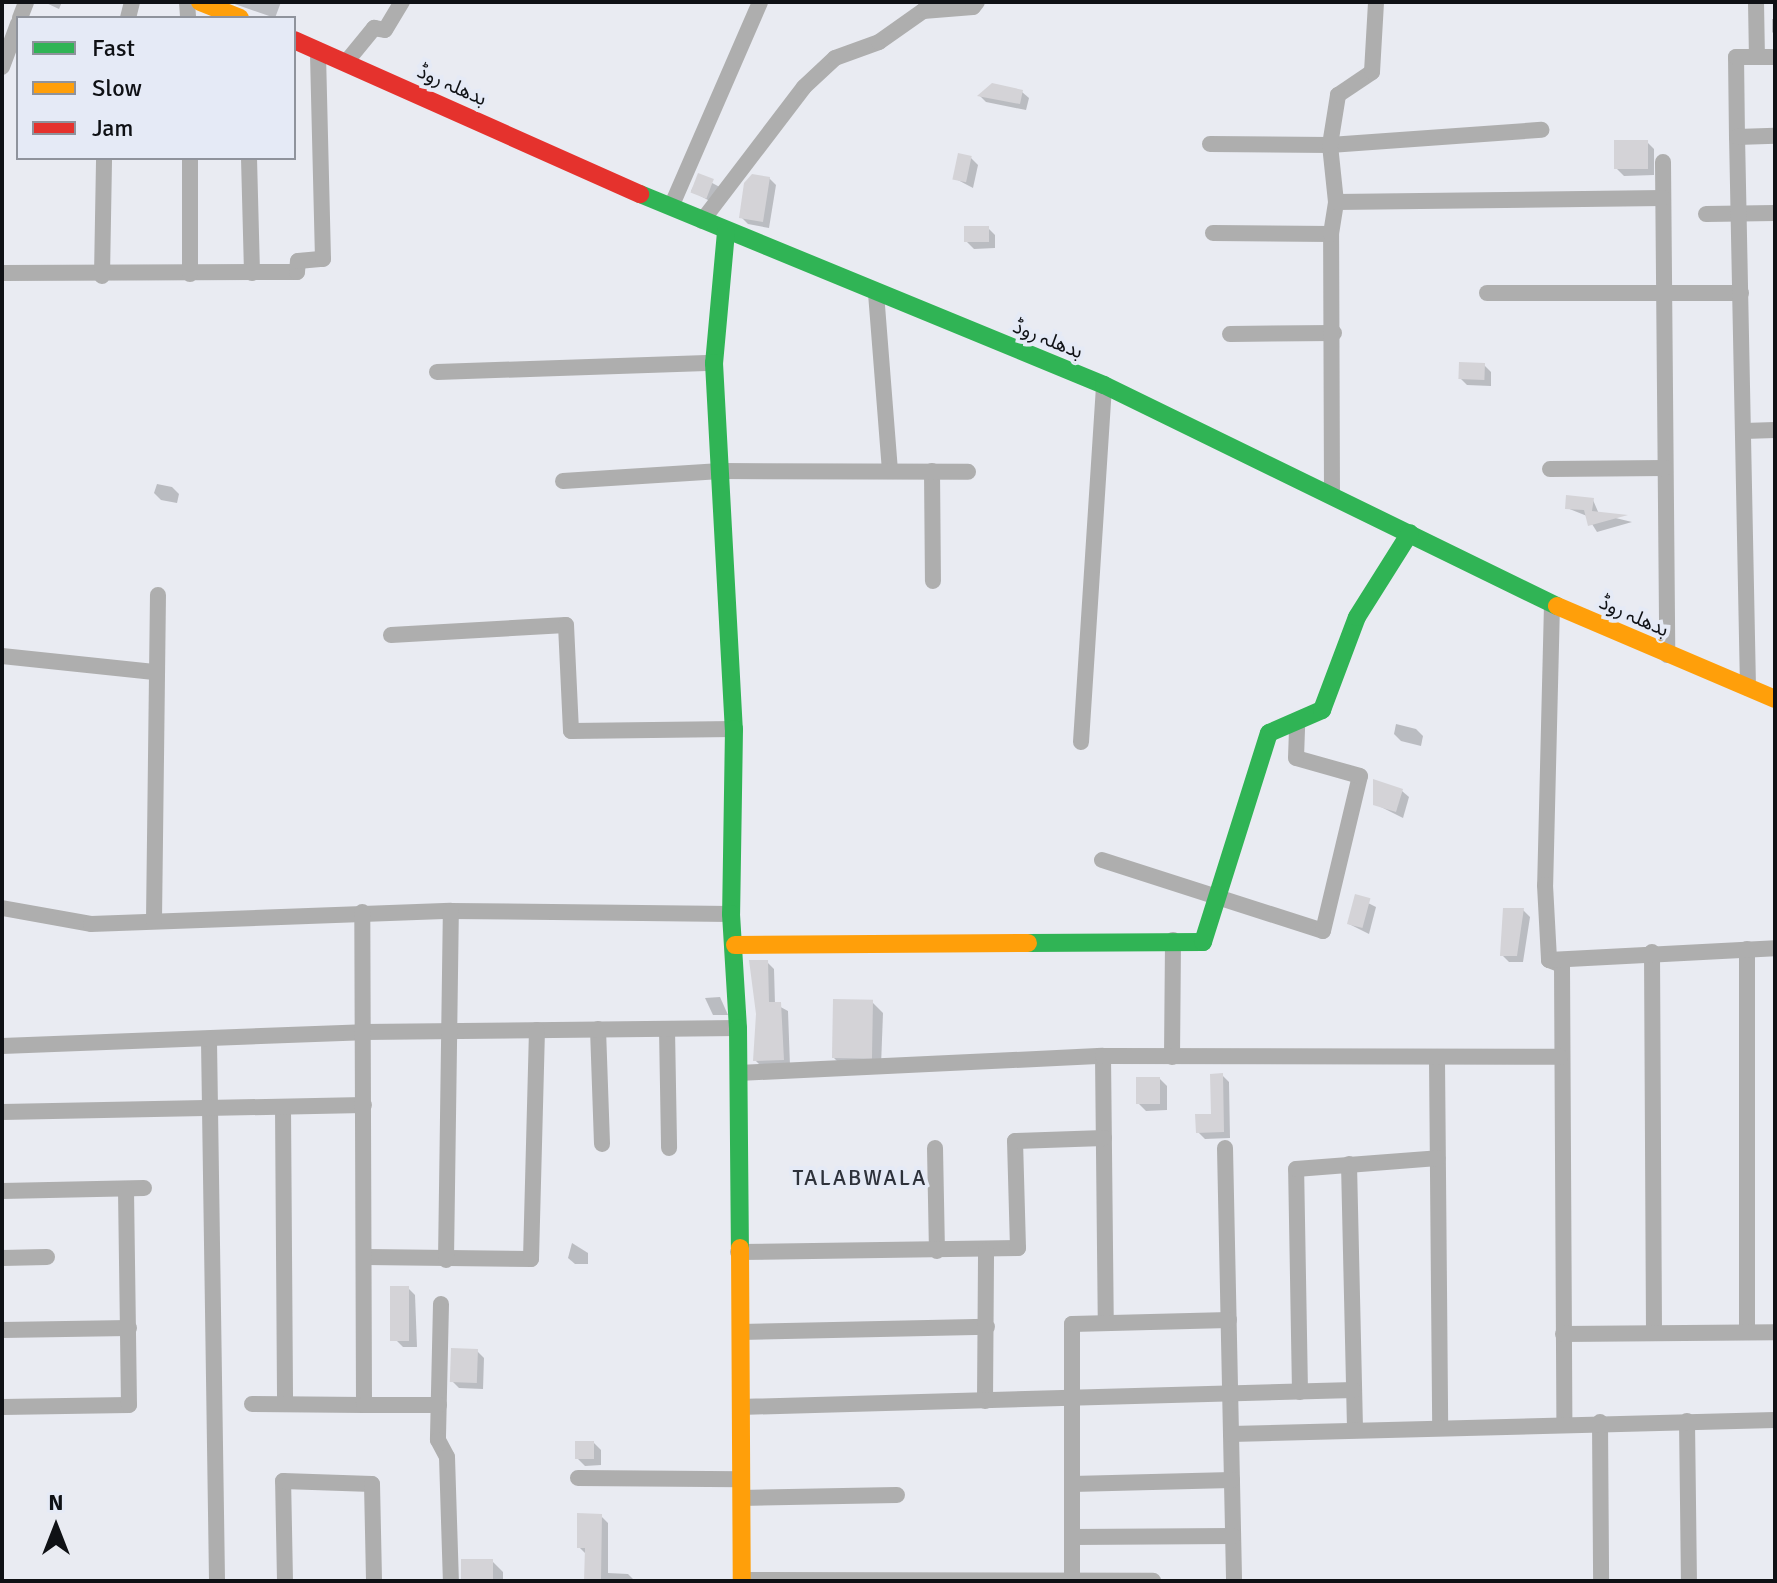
<!DOCTYPE html>
<meta charset="utf-8">
<style>
body{margin:0}
#map{position:relative;width:1777px;height:1583px;overflow:hidden;background:#e9ebf2;font-family:Signika,"Noto Sans Arabic",sans-serif}
div>[style]{position:absolute}
[style*='--x']{left:calc(var(--x)*1px);top:calc(var(--y)*1px);width:calc(var(--w)*1px);rotate:calc(var(--a)*1deg)}
.shadow>*{inset:0;background:#0003;transform-origin:0 0}
.building>*{inset:0;background:#d4d3d7;transform-origin:0 0}
.street>*{height:16px;margin:-8px;padding:0 8px;transform-origin:8px;border-radius:8px;background:#aeaeae}
.fast>*{height:18px;margin:-9px;padding:0 9px;transform-origin:9px;border-radius:9px;background:#30b455}
.slow>*{height:18px;margin:-9px;padding:0 9px;transform-origin:9px;border-radius:9px;background:#ff9f0a}
.jam>*{height:18px;margin:-9px;padding:0 9px;transform-origin:9px;border-radius:9px;background:#e5322d}
span{translate:-50% -50%;white-space:nowrap;text-align:center;line-height:1.15;-webkit-text-stroke:8px #e5eaf6;paint-order:stroke}
.street-label{font-size:20px;color:#0f1115}
.neighbourhood-label{font-size:22px;color:#2e323b;letter-spacing:2px}
.frame{position:absolute;inset:0;border:4px solid #0f1115;pointer-events:none}
.legend{position:absolute;left:16px;top:16px;width:280px;height:144px;box-sizing:border-box;background:#e5eaf6;border:2px solid #8f939c;margin:0;padding:10px 14px;list-style:none;font-size:24px;color:#0f1115}
.legend li{display:flex;align-items:center;gap:16px;height:40px}
.legend b{width:40px;border:2px solid #8f939c}
.north{position:absolute;left:16px;top:1487px;width:80px;height:80px;-webkit-text-stroke:6px #e5eaf6;paint-order:stroke;rotate:0deg;font-size:22px;font-weight:700;line-height:32px;text-align:center;color:#0f1115}
.north::after{content:'';display:block;margin:auto;width:28px;height:36px;background:#0f1115;clip-path:polygon(50% 0,100% 100%,50% 72%,0 100%)}
</style>
<div id="map">
<div class="shadow">
<i style="clip-path:polygon(44px 2px,62px 2px,59px 9px)"></i>
<i style="clip-path:polygon(281px 2px,275px 18px,229px 2px)"></i>
<i style="clip-path:polygon(1772px 19px,1775px 19px,1775px 35px,1772px 32px)"></i>
<i style="clip-path:polygon(1022px 92px,1029px 98px,1026px 110px,986px 102px,980px 96px)"></i>
<i style="clip-path:polygon(1647px 142px,1654px 149px,1654px 175px,1624px 176px,1617px 169px)"></i>
<i style="clip-path:polygon(971px 158px,978px 165px,973px 188px,954px 178px)"></i>
<i style="left:699px;top:176px;width:24px;height:17px;rotate:28deg"></i>
<i style="clip-path:polygon(769px 178px,776px 185px,769px 228px,748px 224px,741px 217px)"></i>
<i style="clip-path:polygon(988px 228px,995px 235px,995px 248px,974px 249px,967px 242px)"></i>
<i style="clip-path:polygon(1484px 365px,1491px 372px,1491px 386px,1467px 385px,1460px 378px)"></i>
<i style="clip-path:polygon(157px 484px,172px 487px,179px 494px,177px 503px,161px 500px,154px 493px)"></i>
<i style="clip-path:polygon(1593px 500px,1599px 514px,1632px 522px,1597px 532px,1587px 516px,1567px 508px)"></i>
<i style="clip-path:polygon(1396px 724px,1416px 729px,1423px 736px,1421px 746px,1401px 741px,1394px 734px)"></i>
<i style="clip-path:polygon(1402px 791px,1409px 797px,1403px 818px,1375px 804px)"></i>
<i style="clip-path:polygon(1356px 897px,1376px 907px,1369px 934px,1349px 924px)"></i>
<i style="clip-path:polygon(1523px 910px,1530px 917px,1523px 962px,1509px 962px,1502px 955px)"></i>
<i style="clip-path:polygon(767px 962px,774px 969px,775px 1004px,788px 1011px,790px 1066px,762px 1067px,755px 1060px)"></i>
<i style="clip-path:polygon(720px 997px,728px 1015px,713px 1015px,705px 998px)"></i>
<i style="clip-path:polygon(872px 1002px,883px 1013px,881px 1066px,844px 1068px,833px 1057px)"></i>
<i style="clip-path:polygon(1222px 1075px,1229px 1082px,1230px 1138px,1205px 1139px,1198px 1132px,1213px 1116px)"></i>
<i style="clip-path:polygon(1160px 1079px,1167px 1086px,1167px 1110px,1146px 1111px,1139px 1104px)"></i>
<i style="clip-path:polygon(572px 1243px,588px 1253px,588px 1264px,575px 1264px,568px 1258px)"></i>
<i style="clip-path:polygon(408px 1288px,415px 1295px,417px 1347px,403px 1347px,396px 1340px)"></i>
<i style="clip-path:polygon(477px 1351px,484px 1358px,483px 1389px,459px 1388px,452px 1381px)"></i>
<i style="clip-path:polygon(594px 1443px,601px 1450px,601px 1465px,585px 1466px,578px 1459px)"></i>
<i style="clip-path:polygon(601px 1516px,608px 1523px,608px 1573px,628px 1574px,635px 1581px,586px 1581px,586px 1554px,579px 1547px)"></i>
<i style="clip-path:polygon(463px 1561px,492px 1561px,503px 1572px,503px 1581px,461px 1581px)"></i>
</div>
<div class="building">
<i style="clip-path:polygon(992px 83px,1023px 90px,1020px 104px,977px 96px)"></i>
<i style="left:1648px;top:140px;width:29px;height:34px;rotate:90deg"></i>
<i style="left:958px;top:153px;width:14px;height:27px;rotate:12deg"></i>
<i style="left:698px;top:173px;width:17px;height:21px;rotate:21deg"></i>
<i style="clip-path:polygon(752px 174px,770px 177px,763px 222px,739px 218px,744px 183px)"></i>
<i style="left:989px;top:226px;width:16px;height:25px;rotate:90deg"></i>
<i style="left:1459px;top:362px;width:26px;height:17px;rotate:2deg"></i>
<i style="clip-path:polygon(1566px 495px,1594px 498px,1592px 511px,1628px 515px,1588px 526px,1584px 510px,1565px 509px)"></i>
<i style="clip-path:polygon(1373px 779px,1403px 789px,1396px 812px,1373px 805px)"></i>
<i style="left:1355px;top:894px;width:16px;height:31px;rotate:15deg"></i>
<i style="clip-path:polygon(1503px 908px,1524px 908px,1517px 956px,1500px 956px)"></i>
<i style="clip-path:polygon(749px 960px,768px 960px,769px 1002px,781px 1002px,784px 1060px,753px 1061px,756px 1014px)"></i>
<i style="left:833px;top:999px;width:40px;height:59px;rotate:1deg"></i>
<i style="clip-path:polygon(1223px 1073px,1224px 1132px,1196px 1133px,1195px 1114px,1211px 1114px,1210px 1074px)"></i>
<i style="left:1136px;top:1077px;width:24px;height:27px"></i>
<i style="left:390px;top:1286px;width:19px;height:55px"></i>
<i style="left:451px;top:1348px;width:27px;height:34px;rotate:2deg"></i>
<i style="left:575px;top:1441px;width:19px;height:18px"></i>
<i style="clip-path:polygon(577px 1513px,602px 1514px,601px 1581px,584px 1581px,585px 1548px,577px 1548px)"></i>
<i style="left:461px;top:1559px;width:32px;height:22px"></i>
</div>
<div class="street">
<i style="--x:187;--y:2;--w:16;--a:86"></i>
<i style="--x:1756;--y:2;--w:55;--a:89"></i>
<i style="--x:20;--y:18;--w:17;--a:-69"></i>
<i style="--x:128;--y:18;--w:16;--a:-76"></i>
<i style="--x:347;--y:61;--w:43;--a:-50.7"></i>
<i style="--x:374;--y:28;--w:11;--a:10"></i>
<i style="--x:385;--y:30;--w:33;--a:-59"></i>
<i style="--x:2;--y:67;--w:46;--a:-69.6"></i>
<i style="--x:1737;--y:137;--w:80;--a:-90.7"></i>
<i style="--x:1736;--y:57;--w:39;--a:0"></i>
<i style="--x:1210;--y:144;--w:120;--a:0.5"></i>
<i style="--x:1330;--y:145;--w:212;--a:-4.1"></i>
<i style="--x:249;--y:158;--w:115;--a:88.5"></i>
<i style="--x:1663;--y:162;--w:493;--a:89.5"></i>
<i style="--x:1336;--y:202;--w:327;--a:-0.7"></i>
<i style="--x:671;--y:207;--w:223;--a:-66.5"></i>
<i style="--x:1706;--y:214;--w:69;--a:-0.8"></i>
<i style="--x:702;--y:221;--w:168;--a:-52.7"></i>
<i style="--x:804;--y:87;--w:42;--a:-43.1"></i>
<i style="--x:835;--y:58;--w:47;--a:-20"></i>
<i style="--x:879;--y:42;--w:54;--a:-35.2"></i>
<i style="--x:923;--y:11;--w:50;--a:-4.6"></i>
<i style="--x:973;--y:7;--w:6;--a:-51"></i>
<i style="--x:1213;--y:233;--w:118;--a:0.5"></i>
<i style="--x:2;--y:273;--w:295;--a:-0.2"></i>
<i style="--x:297;--y:272;--w:11;--a:-85"></i>
<i style="--x:298;--y:261;--w:25;--a:-5"></i>
<i style="--x:323;--y:259;--w:209;--a:-91.4"></i>
<i style="--x:190;--y:274;--w:116;--a:-90"></i>
<i style="--x:102;--y:276;--w:118;--a:-89"></i>
<i style="--x:876;--y:293;--w:177;--a:85.5"></i>
<i style="--x:1487;--y:293;--w:254;--a:0"></i>
<i style="--x:1230;--y:334;--w:104;--a:-0.6"></i>
<i style="--x:437;--y:372;--w:277;--a:-1.9"></i>
<i style="--x:1744;--y:431;--w:31;--a:-2"></i>
<i style="--x:1550;--y:469;--w:115;--a:-0.5"></i>
<i style="--x:932;--y:471;--w:110;--a:89.5"></i>
<i style="--x:563;--y:481;--w:158;--a:-3.6"></i>
<i style="--x:721;--y:471;--w:247;--a:0.2"></i>
<i style="--x:1332;--y:495;--w:261;--a:-90.2"></i>
<i style="--x:1331;--y:234;--w:32;--a:-81"></i>
<i style="--x:1336;--y:202;--w:57;--a:-96"></i>
<i style="--x:1330;--y:145;--w:51;--a:-80.9"></i>
<i style="--x:1338;--y:95;--w:41;--a:-34.1"></i>
<i style="--x:1372;--y:72;--w:70;--a:-86.7"></i>
<i style="--x:1552;--y:604;--w:281;--a:91.4"></i>
<i style="--x:1545;--y:885;--w:75;--a:86.9"></i>
<i style="--x:1549;--y:960;--w:14;--a:21"></i>
<i style="--x:1562;--y:965;--w:457;--a:89.7"></i>
<i style="--x:391;--y:635;--w:175;--a:-3.3"></i>
<i style="--x:566;--y:625;--w:106;--a:87.3"></i>
<i style="--x:571;--y:731;--w:163;--a:-0.7"></i>
<i style="--x:2;--y:656;--w:153;--a:6"></i>
<i style="--x:1748;--y:688;--w:551;--a:-91.14"></i>
<i style="--x:1737;--y:137;--w:38;--a:-2"></i>
<i style="--x:1081;--y:742;--w:358;--a:-86.3"></i>
<i style="--x:1102;--y:860;--w:232;--a:17.8"></i>
<i style="--x:1323;--y:931;--w:159;--a:-76.6"></i>
<i style="--x:1360;--y:776;--w:66;--a:-164.3"></i>
<i style="--x:1296;--y:758;--w:34;--a:-88"></i>
<i style="--x:2;--y:908;--w:90;--a:10.2"></i>
<i style="--x:91;--y:924;--w:360;--a:-2.1"></i>
<i style="--x:451;--y:911;--w:280;--a:0.6"></i>
<i style="--x:154;--y:921;--w:326;--a:-89.3"></i>
<i style="--x:1747;--y:949;--w:383;--a:90"></i>
<i style="--x:1652;--y:952;--w:381;--a:89.7"></i>
<i style="--x:1549;--y:960;--w:226;--a:-3"></i>
<i style="--x:598;--y:1029;--w:115;--a:88"></i>
<i style="--x:667;--y:1029;--w:119;--a:89"></i>
<i style="--x:209;--y:1041;--w:540;--a:89.15"></i>
<i style="--x:2;--y:1046;--w:361;--a:-2.2"></i>
<i style="--x:363;--y:1032;--w:375;--a:-0.6"></i>
<i style="--x:1103;--y:1056;--w:267;--a:89.4"></i>
<i style="--x:1172;--y:1057;--w:117;--a:-89.5"></i>
<i style="--x:1437;--y:1060;--w:367;--a:89.5"></i>
<i style="--x:738;--y:1073;--w:365;--a:-2.7"></i>
<i style="--x:1103;--y:1056;--w:457;--a:0.1"></i>
<i style="--x:283;--y:1107;--w:297;--a:89.6"></i>
<i style="--x:2;--y:1112;--w:362;--a:-1.1"></i>
<i style="--x:935;--y:1148;--w:103;--a:88.9"></i>
<i style="--x:1225;--y:1148;--w:433;--a:88.8"></i>
<i style="--x:1349;--y:1164;--w:265;--a:88.7"></i>
<i style="--x:2;--y:1191;--w:142;--a:-1.2"></i>
<i style="--x:738;--y:1252;--w:280;--a:-0.8"></i>
<i style="--x:1018;--y:1248;--w:107;--a:-91.6"></i>
<i style="--x:1015;--y:1141;--w:89;--a:-1.9"></i>
<i style="--x:366;--y:1257;--w:165;--a:0.7"></i>
<i style="--x:531;--y:1259;--w:229;--a:-88.5"></i>
<i style="--x:2;--y:1258;--w:45;--a:-1.3"></i>
<i style="--x:446;--y:1260;--w:349;--a:-89.2"></i>
<i style="--x:441;--y:1304;--w:136;--a:91.3"></i>
<i style="--x:438;--y:1440;--w:19;--a:62"></i>
<i style="--x:447;--y:1457;--w:124;--a:88.2"></i>
<i style="--x:2;--y:1330;--w:127;--a:-0.9"></i>
<i style="--x:740;--y:1332;--w:247;--a:-1.2"></i>
<i style="--x:1563;--y:1334;--w:212;--a:-0.5"></i>
<i style="--x:1300;--y:1392;--w:223;--a:-91"></i>
<i style="--x:1296;--y:1169;--w:142;--a:-4.4"></i>
<i style="--x:985;--y:1401;--w:151;--a:-89.6"></i>
<i style="--x:252;--y:1404;--w:112;--a:0.5"></i>
<i style="--x:364;--y:1405;--w:493;--a:-90.2"></i>
<i style="--x:364;--y:1405;--w:75;--a:0"></i>
<i style="--x:2;--y:1407;--w:127;--a:-0.9"></i>
<i style="--x:129;--y:1405;--w:216;--a:-90.8"></i>
<i style="--x:740;--y:1407;--w:614;--a:-1.59"></i>
<i style="--x:1687;--y:1421;--w:160;--a:89.3"></i>
<i style="--x:1600;--y:1422;--w:159;--a:89.6"></i>
<i style="--x:1231;--y:1434;--w:544;--a:-1.47"></i>
<i style="--x:578;--y:1478;--w:163;--a:0.4"></i>
<i style="--x:1072;--y:1484;--w:160;--a:-1.4"></i>
<i style="--x:741;--y:1498;--w:156;--a:-1.1"></i>
<i style="--x:1072;--y:1537;--w:161;--a:-0.4"></i>
<i style="--x:742;--y:1580;--w:411;--a:0.1"></i>
<i style="--x:285;--y:1581;--w:100;--a:-91.1"></i>
<i style="--x:283;--y:1481;--w:89;--a:1.9"></i>
<i style="--x:372;--y:1484;--w:97;--a:88.8"></i>
<i style="--x:1072;--y:1581;--w:257;--a:-90"></i>
<i style="--x:1072;--y:1324;--w:157;--a:-1.5"></i>
</div>
<div class="fast">
<i style="--x:640;--y:194;--w:502;--a:22.37"></i>
<i style="--x:1104;--y:385;--w:504;--a:26.01"></i>
<i style="--x:726;--y:232;--w:132;--a:95.2"></i>
<i style="--x:714;--y:363;--w:367;--a:86.9"></i>
<i style="--x:734;--y:729;--w:185;--a:90.9"></i>
<i style="--x:731;--y:914;--w:114;--a:86.5"></i>
<i style="--x:738;--y:1028;--w:220;--a:89.5"></i>
<i style="--x:1028;--y:943;--w:175;--a:-0.3"></i>
<i style="--x:1203;--y:942;--w:219;--a:-72.5"></i>
<i style="--x:1269;--y:733;--w:58;--a:-23.5"></i>
<i style="--x:1322;--y:710;--w:99;--a:-69.4"></i>
<i style="--x:1357;--y:617;--w:99;--a:-57.8"></i>
</div>
<div class="slow">
<i style="--x:200;--y:2;--w:43;--a:21.8"></i>
<i style="--x:1557;--y:606;--w:237;--a:23.1"></i>
<i style="--x:735;--y:945;--w:293;--a:-0.4"></i>
<i style="--x:740;--y:1248;--w:333;--a:89.7"></i>
</div>
<div class="jam">
<i style="--x:294;--y:40;--w:379;--a:24"></i>
</div>
<div class="street-label">
<span style="left:452px;top:85px;rotate:24deg">بدھلہ روڈ</span>
<span style="left:1048px;top:339px;rotate:22deg">بدھلہ روڈ</span>
<span style="left:1634px;top:616px;rotate:24deg">بدھلہ روڈ</span>
</div>
<div class="neighbourhood-label">
<span style="left:860px;top:1178px">TALABWALA</span>
</div>
<div class="frame"></div>
<ul class="legend">
<li><b style="height:10px;background:#30b455"></b>Fast</li>
<li><b style="height:10px;background:#ff9f0a"></b>Slow</li>
<li><b style="height:10px;background:#e5322d"></b>Jam</li>
</ul>
<div class="north">N</div>
</div>
